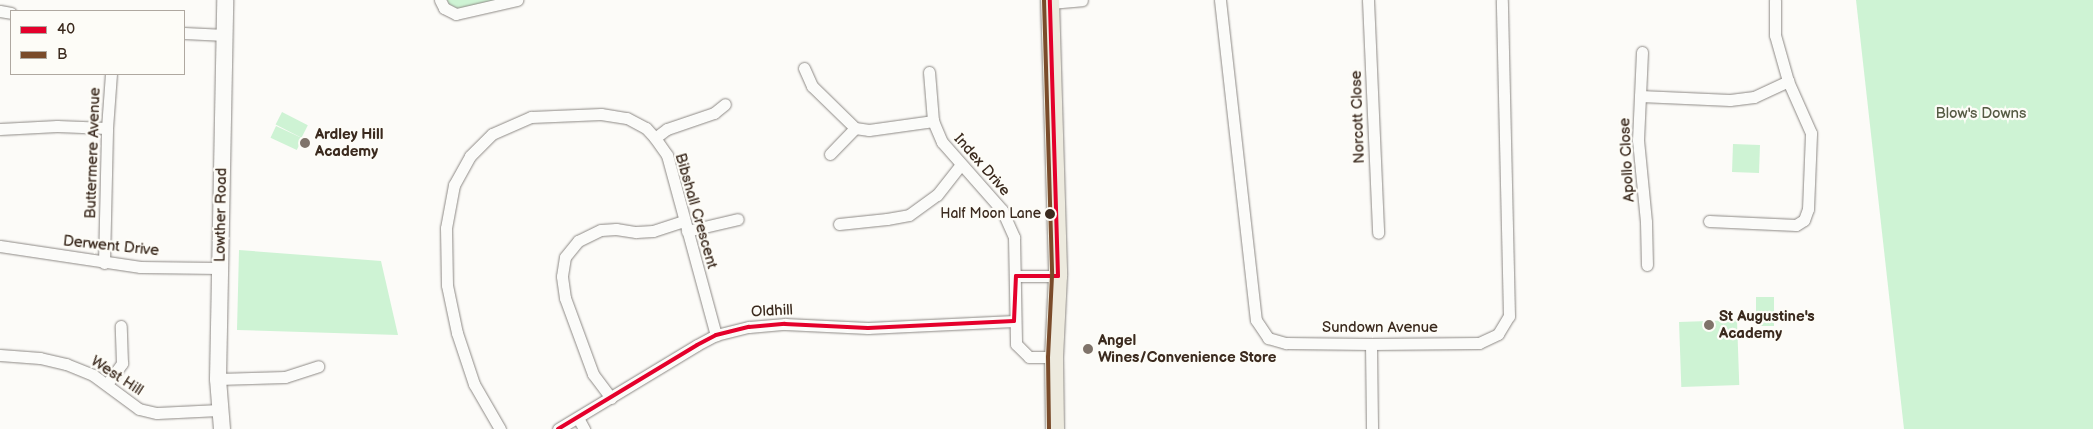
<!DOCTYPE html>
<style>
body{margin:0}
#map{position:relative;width:2093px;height:429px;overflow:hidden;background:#fcfbf8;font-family:"Balsamiq Sans",sans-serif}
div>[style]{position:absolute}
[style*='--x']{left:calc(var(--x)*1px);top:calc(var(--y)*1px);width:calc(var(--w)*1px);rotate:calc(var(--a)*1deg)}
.green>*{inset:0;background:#cef3d4;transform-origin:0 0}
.roads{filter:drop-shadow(0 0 1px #8d8985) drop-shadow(0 0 1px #8d8985)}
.street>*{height:11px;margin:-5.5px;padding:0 5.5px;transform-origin:5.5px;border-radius:5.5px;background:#fbfbf9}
.secondary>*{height:16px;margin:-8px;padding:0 8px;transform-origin:8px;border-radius:8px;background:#fbfbf9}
.primary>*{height:18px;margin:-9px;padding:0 9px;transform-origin:9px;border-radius:9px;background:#edeade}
.bus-1>*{height:4px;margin:-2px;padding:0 2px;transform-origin:2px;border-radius:2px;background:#e4002b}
.bus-2>*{height:4px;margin:-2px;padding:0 2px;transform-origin:2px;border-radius:2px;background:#7a4b2a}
.dots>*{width:14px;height:14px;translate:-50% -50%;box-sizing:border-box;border:2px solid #fdfcf7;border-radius:50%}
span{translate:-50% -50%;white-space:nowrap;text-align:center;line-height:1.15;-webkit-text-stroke:4.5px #fdfcf7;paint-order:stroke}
.bus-label{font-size:14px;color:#3b2a1e}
.right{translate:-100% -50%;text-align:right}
.park-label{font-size:15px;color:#565b44}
.street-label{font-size:15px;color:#3b2a1e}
.poi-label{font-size:15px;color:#3b2a1e;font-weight:700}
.left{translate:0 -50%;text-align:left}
.legend{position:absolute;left:10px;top:10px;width:175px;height:65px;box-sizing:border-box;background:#fdfcf7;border:1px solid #afa8a0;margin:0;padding:6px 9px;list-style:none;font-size:15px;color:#3b2a1e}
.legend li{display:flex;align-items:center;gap:10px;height:25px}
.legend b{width:25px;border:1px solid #afa8a0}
</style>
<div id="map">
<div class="green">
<i style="clip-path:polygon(447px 0,497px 0,458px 9px,449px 4px)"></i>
<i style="clip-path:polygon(1856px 0,2093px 0,2093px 429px,1904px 429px)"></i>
<i style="left:282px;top:112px;width:29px;height:14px;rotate:27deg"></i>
<i style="left:276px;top:126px;width:29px;height:13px;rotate:25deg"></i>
<i style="left:1733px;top:144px;width:27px;height:28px;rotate:2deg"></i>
<i style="clip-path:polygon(239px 250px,381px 261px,398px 335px,237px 330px)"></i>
<i style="left:1756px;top:297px;width:18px;height:29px"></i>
<i style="left:1737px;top:320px;width:65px;height:58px;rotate:88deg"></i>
</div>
<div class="roads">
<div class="street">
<i style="--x:440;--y:0;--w:9;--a:63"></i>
<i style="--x:444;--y:8;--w:13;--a:27"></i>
<i style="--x:456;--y:14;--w:63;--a:-12.9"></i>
<i style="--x:1220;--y:0;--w:322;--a:83.6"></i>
<i style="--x:1256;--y:320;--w:22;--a:56"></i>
<i style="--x:1268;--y:338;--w:19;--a:16"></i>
<i style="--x:1286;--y:343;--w:85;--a:0.7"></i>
<i style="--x:1371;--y:344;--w:108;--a:-0.5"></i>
<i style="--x:1479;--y:343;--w:21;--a:-25"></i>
<i style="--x:1498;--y:334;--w:21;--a:-59"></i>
<i style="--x:1509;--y:316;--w:316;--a:-91.3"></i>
<i style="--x:1368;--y:0;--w:233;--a:87.5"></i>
<i style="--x:1050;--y:3;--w:32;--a:-5"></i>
<i style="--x:0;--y:11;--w:11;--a:10"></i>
<i style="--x:184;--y:33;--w:41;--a:2.8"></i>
<i style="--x:1642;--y:52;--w:88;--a:92.6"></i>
<i style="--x:1638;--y:140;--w:82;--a:84.4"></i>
<i style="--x:1646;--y:222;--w:43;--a:88.7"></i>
<i style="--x:804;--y:68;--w:20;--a:66"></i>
<i style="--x:812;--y:86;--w:60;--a:44.3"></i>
<i style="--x:855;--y:128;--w:14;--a:8"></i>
<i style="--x:869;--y:130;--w:65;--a:-8"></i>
<i style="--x:929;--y:72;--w:49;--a:85.3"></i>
<i style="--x:933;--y:121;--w:23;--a:67"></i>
<i style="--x:942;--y:142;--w:91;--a:48.6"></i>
<i style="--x:1002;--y:210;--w:30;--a:66"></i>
<i style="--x:1014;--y:237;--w:107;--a:88.9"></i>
<i style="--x:1016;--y:344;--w:18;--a:45"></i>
<i style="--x:1029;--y:357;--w:25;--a:0"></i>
<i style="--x:1640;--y:96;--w:90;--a:2.5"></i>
<i style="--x:1730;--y:100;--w:24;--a:-7"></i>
<i style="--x:1754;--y:97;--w:38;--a:-25"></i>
<i style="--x:0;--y:129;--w:57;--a:-3"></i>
<i style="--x:57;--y:126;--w:50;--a:2.3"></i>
<i style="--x:655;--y:138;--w:15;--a:-37"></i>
<i style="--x:667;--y:129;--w:50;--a:-18.8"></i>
<i style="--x:714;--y:113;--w:14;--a:-39"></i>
<i style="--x:830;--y:154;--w:36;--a:-46"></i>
<i style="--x:1709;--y:221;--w:87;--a:2.6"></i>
<i style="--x:1796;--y:225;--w:9;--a:-32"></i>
<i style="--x:1804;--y:220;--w:12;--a:-70"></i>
<i style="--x:1808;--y:209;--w:76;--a:-87.7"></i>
<i style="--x:1811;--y:133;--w:57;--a:-113.9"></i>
<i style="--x:1788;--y:81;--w:48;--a:-105.8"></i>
<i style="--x:1775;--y:35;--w:35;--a:-90"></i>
<i style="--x:839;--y:224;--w:48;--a:-5.9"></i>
<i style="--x:887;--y:219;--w:22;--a:-10"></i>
<i style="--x:909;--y:215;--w:34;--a:-36"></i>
<i style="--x:937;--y:195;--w:39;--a:-52"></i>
<i style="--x:687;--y:231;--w:52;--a:-13.2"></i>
<i style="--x:0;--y:246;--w:142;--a:8.5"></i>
<i style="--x:140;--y:267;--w:79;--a:0.7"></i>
<i style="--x:104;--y:263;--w:135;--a:-88.7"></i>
<i style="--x:107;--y:128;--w:54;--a:-85.8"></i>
<i style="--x:1016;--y:276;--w:42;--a:0"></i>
<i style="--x:1371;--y:344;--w:85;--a:89.3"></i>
<i style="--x:0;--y:355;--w:40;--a:4.3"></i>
<i style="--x:40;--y:358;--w:27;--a:13"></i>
<i style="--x:66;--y:364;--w:29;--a:22"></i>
<i style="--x:93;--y:375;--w:57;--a:36.5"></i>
<i style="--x:139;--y:409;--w:18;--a:13"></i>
<i style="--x:157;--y:413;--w:62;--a:-2.8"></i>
<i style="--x:218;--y:379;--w:67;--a:-1.7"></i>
<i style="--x:285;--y:377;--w:35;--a:-18"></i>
<i style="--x:107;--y:384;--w:26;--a:-54"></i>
<i style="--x:122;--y:363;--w:37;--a:-92"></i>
<i style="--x:611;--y:398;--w:30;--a:-127"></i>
<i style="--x:593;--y:374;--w:81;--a:-110.2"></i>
<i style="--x:565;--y:298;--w:22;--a:-98"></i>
<i style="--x:562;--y:276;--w:19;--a:-81"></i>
<i style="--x:565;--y:257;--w:21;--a:-51"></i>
<i style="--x:578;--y:241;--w:25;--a:-26"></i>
<i style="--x:601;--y:230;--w:15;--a:-4"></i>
<i style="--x:616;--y:229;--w:20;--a:9"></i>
<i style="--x:636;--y:232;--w:17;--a:-3"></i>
<i style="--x:653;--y:231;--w:33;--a:-18"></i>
<i style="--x:578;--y:418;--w:13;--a:61"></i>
<i style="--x:500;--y:429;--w:52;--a:-120"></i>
<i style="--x:474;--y:384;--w:54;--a:-108.4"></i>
<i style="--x:457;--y:333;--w:49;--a:-101.8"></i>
<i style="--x:447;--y:285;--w:57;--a:-91"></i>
<i style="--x:446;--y:228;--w:44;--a:-79.5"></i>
<i style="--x:454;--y:185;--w:33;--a:-61"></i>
<i style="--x:470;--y:156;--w:31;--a:-45"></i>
<i style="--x:492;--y:134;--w:43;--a:-23.6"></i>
<i style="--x:531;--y:117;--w:70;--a:-2.5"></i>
<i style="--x:601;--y:114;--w:26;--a:9"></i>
<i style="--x:627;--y:118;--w:21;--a:28"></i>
<i style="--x:646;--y:128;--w:13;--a:48"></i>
<i style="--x:655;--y:138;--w:21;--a:55"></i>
<i style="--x:667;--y:155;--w:187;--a:74.8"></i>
<i style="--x:558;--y:429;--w:162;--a:-31.1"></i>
<i style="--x:697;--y:345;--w:21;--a:-28"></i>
<i style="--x:716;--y:335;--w:34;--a:-14"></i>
<i style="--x:749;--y:327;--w:36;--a:-5"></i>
<i style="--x:785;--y:324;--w:83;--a:2.8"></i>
<i style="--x:868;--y:328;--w:146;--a:-2.7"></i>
</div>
<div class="secondary">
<i style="--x:222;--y:429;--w:50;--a:-94.6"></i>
<i style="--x:218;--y:379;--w:379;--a:-88.9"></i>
</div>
<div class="primary">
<i style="--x:1050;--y:0;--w:276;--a:88.3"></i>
<i style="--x:1058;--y:276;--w:81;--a:92.8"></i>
<i style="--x:1054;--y:357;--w:72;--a:89.2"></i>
</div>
</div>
<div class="bus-1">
<i style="--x:558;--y:429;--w:162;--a:-31.1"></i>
<i style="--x:697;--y:345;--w:21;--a:-28"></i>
<i style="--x:716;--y:335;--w:34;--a:-14"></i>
<i style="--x:749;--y:327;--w:36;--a:-5"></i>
<i style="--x:785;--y:324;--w:83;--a:2.8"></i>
<i style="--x:868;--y:328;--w:146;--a:-2.7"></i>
<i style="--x:1014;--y:321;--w:45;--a:-87.5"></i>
<i style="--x:1016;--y:276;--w:42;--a:0"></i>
<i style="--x:1058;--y:276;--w:276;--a:-91.7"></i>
</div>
<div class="bus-2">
<i style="--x:1044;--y:0;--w:276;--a:88.3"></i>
<i style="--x:1052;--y:276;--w:81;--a:92.8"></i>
<i style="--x:1048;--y:357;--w:72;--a:89.2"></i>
</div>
<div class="dots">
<i style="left:305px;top:143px;background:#7f736a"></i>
<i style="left:1050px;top:214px;background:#3b2a1e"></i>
<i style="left:1709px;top:325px;background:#7f736a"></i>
<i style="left:1088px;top:349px;background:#7f736a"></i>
</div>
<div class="bus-label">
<span class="right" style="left:1041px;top:214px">Half Moon Lane</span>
</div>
<div class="park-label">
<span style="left:1981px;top:114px">Blow's Downs</span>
</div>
<div class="street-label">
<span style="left:1358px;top:117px;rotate:-92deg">Norcott Close</span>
<span style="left:93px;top:153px;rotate:-88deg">Buttermere Avenue</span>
<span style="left:1627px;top:160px;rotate:-93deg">Apollo Close</span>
<span style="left:982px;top:165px;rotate:49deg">Index Drive</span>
<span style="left:696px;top:211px;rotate:74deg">Bibshall Crescent</span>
<span style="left:221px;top:215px;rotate:-89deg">Lowther Road</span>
<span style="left:111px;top:246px;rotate:6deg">Derwent Drive</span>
<span style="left:772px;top:311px;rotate:-3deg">Oldhill</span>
<span style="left:1380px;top:328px">Sundown Avenue</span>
<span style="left:117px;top:376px;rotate:33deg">West Hill</span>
</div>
<div class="poi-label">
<span class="left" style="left:315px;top:143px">Ardley Hill<br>Academy</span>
<span class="left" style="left:1719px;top:325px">St Augustine's<br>Academy</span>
<span class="left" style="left:1098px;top:349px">Angel<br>Wines/Convenience Store</span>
</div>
<ul class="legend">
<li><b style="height:6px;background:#e4002b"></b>40</li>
<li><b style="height:6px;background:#7a4b2a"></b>B</li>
</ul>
</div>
